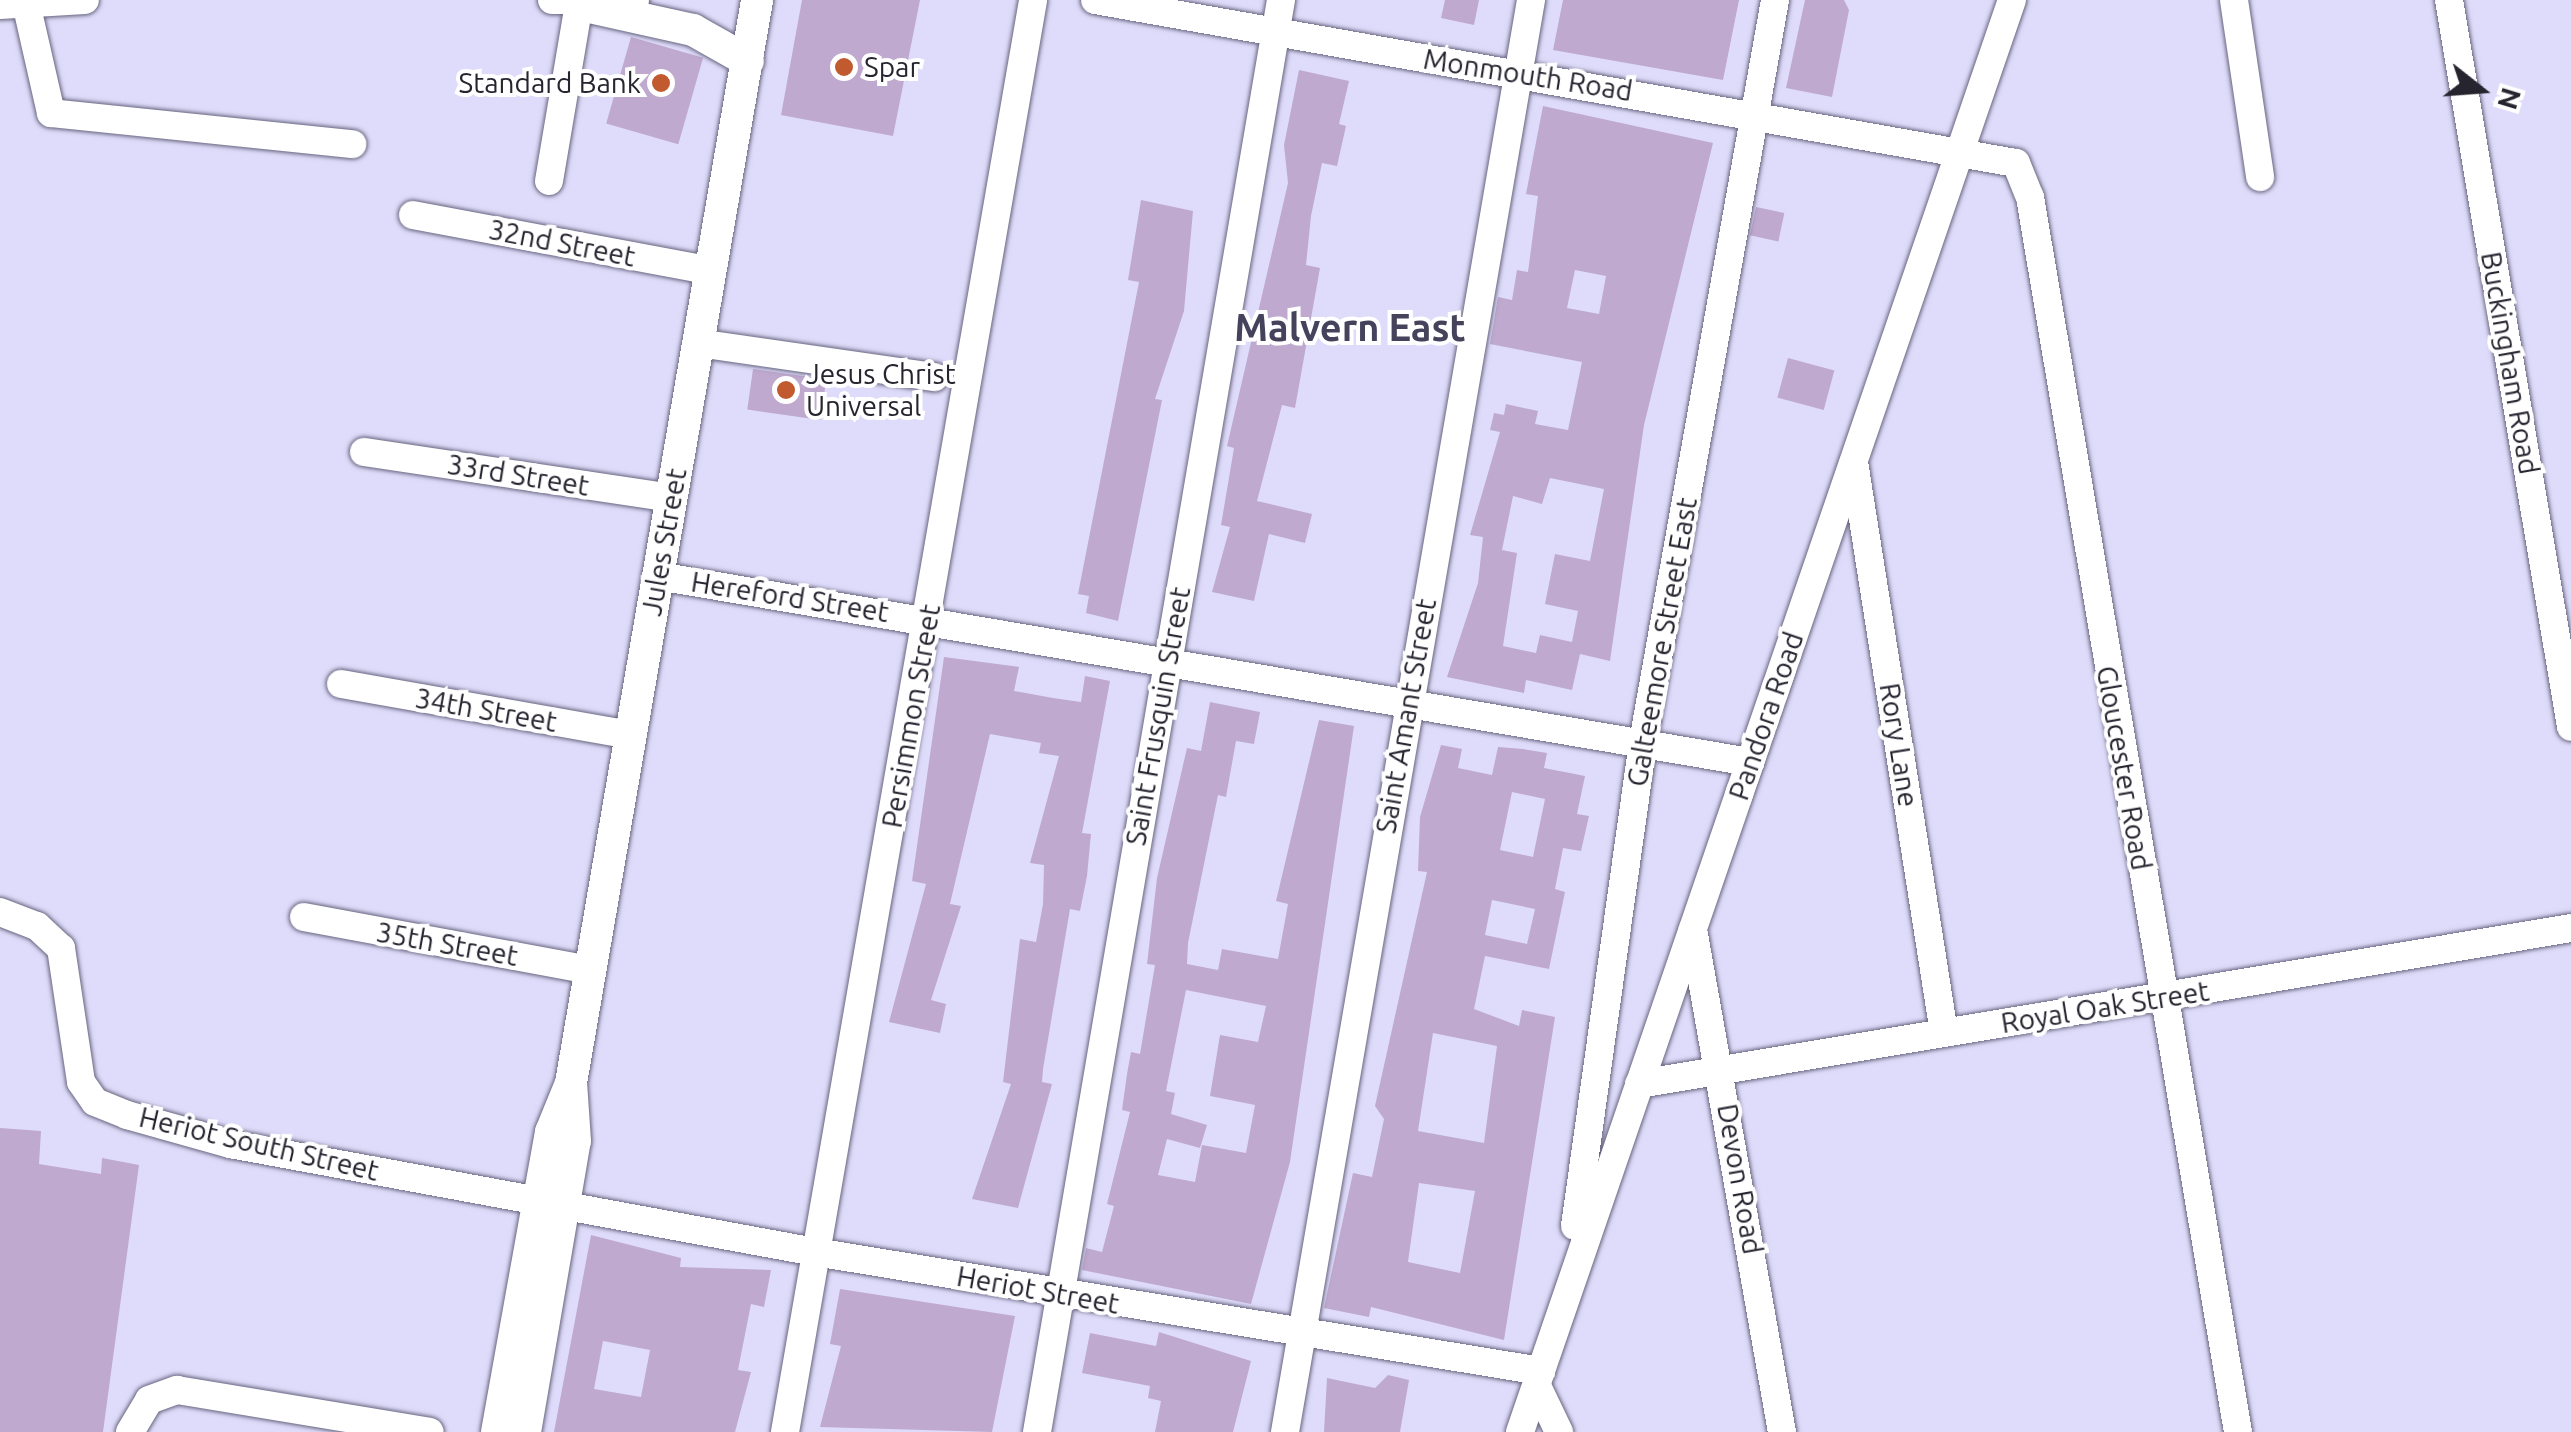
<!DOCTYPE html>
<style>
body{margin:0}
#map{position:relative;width:2571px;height:1432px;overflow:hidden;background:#dfdcfb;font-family:Ubuntu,sans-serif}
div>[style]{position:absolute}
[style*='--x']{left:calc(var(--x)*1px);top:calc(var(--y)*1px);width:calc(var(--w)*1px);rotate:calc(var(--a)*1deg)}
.building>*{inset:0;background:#bfa9cf;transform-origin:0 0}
.roads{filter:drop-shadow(0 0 2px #67657f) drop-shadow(0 0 2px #67657f)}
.minor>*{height:28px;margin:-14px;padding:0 14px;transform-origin:14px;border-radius:14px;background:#fff}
.major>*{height:32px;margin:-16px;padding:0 16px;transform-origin:16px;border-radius:16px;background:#fff}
.dots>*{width:28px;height:28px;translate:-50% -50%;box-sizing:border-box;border:5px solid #fff;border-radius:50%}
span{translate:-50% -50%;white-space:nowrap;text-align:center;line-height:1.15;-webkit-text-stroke:8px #fff;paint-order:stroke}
.poi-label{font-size:28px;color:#25242f}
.left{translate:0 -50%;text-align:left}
.right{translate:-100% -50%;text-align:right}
.street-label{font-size:28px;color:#25242f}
.district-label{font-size:38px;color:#45435b;font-weight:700}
.north{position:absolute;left:2431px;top:40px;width:100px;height:100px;-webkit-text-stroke:8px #fff;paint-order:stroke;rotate:107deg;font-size:28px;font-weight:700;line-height:40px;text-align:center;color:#25242f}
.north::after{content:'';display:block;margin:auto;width:35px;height:45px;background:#25242f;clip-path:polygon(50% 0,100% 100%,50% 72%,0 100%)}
</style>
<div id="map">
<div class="building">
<i style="clip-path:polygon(802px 0,920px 0,893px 136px,781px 115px)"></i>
<i style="clip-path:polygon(1445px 0,1479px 0,1474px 25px,1441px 18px)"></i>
<i style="clip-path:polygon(1563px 0,1739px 0,1723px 80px,1553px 50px)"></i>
<i style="clip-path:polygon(1805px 0,1844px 0,1849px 10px,1832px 97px,1786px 88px)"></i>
<i style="left:631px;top:37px;width:75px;height:90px;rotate:16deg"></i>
<i style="clip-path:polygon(1299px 70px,1349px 81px,1339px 124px,1346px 126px,1337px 166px,1322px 163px,1311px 216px,1306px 265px,1320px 268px,1295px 408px,1282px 405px,1257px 501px,1312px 514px,1305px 543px,1269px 534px,1254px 601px,1212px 592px,1230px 527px,1221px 525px,1234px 448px,1227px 446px,1288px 183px,1284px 145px)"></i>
<i style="clip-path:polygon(evenodd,1543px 106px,1713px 143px,1644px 425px,1610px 661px,1580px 654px,1572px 690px,1526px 680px,1524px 693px,1447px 677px,1478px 583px,1483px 537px,1470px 535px,1500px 432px,1490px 430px,1494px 413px,1504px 415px,1506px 404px,1538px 411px,1535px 424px,1568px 430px,1582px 362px,1490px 344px,1498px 297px,1512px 300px,1517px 270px,1528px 272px,1538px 196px,1526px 194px,1543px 106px,1575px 270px,1606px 276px,1599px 314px,1567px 308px,1575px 270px,1543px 106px,1550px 478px,1604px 489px,1590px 561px,1555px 554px,1545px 604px,1578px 611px,1572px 642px,1540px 635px,1536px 653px,1503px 646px,1517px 553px,1502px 550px,1513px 496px,1542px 504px,1550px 478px)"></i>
<i style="clip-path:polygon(1141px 200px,1193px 211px,1184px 311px,1155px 399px,1162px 400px,1118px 621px,1086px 613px,1089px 596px,1078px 594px,1139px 282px,1128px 280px)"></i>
<i style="left:1756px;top:207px;width:29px;height:29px;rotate:12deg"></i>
<i style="left:1788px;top:358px;width:48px;height:41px;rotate:15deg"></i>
<i style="left:753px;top:369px;width:74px;height:41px;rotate:8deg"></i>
<i style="clip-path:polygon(944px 657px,1019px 667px,1014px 691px,1053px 698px,1081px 702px,1085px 676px,1110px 681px,1082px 833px,1091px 834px,1087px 876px,1080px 911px,1070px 909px,1043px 1069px,1042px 1082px,1052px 1084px,1018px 1208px,972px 1199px,1011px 1084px,1003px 1082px,1020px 939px,1036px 942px,1043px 904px,1044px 865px,1030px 863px,1059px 756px,1039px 753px,1041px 743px,990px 734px,950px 904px,961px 906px,931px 1000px,946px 1004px,940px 1033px,889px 1022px,926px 884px,912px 881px)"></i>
<i style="clip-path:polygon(evenodd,1210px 702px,1260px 712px,1254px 744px,1236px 741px,1226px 797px,1218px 795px,1188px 943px,1187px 964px,1218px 970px,1222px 949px,1278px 959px,1288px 904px,1276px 901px,1319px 720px,1354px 726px,1290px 1162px,1251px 1304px,1082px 1270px,1086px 1248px,1102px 1252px,1114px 1206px,1107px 1204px,1130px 1112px,1122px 1110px,1127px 1074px,1131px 1052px,1140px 1054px,1155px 965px,1147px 964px,1157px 878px,1187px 748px,1201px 751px,1210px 702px,1186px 990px,1266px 1006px,1258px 1042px,1220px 1035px,1210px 1096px,1255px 1105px,1246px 1153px,1202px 1145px,1195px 1182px,1158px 1175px,1167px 1139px,1200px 1148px,1207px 1125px,1171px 1114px,1175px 1093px,1166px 1091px,1186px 990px)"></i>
<i style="clip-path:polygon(evenodd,1441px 745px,1462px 749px,1458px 768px,1492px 775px,1498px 747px,1523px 749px,1547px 753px,1544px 768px,1585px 776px,1577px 814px,1589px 816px,1581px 851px,1563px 848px,1555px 889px,1565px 892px,1549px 969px,1485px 956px,1474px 1009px,1519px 1026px,1522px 1010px,1555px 1017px,1504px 1340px,1371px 1307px,1369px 1317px,1324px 1308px,1353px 1173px,1372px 1177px,1384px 1119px,1375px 1106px,1427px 872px,1418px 871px,1420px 817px,1441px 745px,1512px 792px,1545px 799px,1533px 857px,1500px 850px,1512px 792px,1441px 745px,1492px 900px,1535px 909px,1527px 944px,1485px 935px,1492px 900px,1441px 745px,1433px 1033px,1497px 1046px,1484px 1143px,1418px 1131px,1433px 1033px,1441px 745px,1419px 1183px,1475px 1191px,1460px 1273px,1408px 1262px,1419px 1183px)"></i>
<i style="clip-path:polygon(0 1128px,41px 1131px,39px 1164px,101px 1174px,102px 1158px,139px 1165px,103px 1432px,0 1432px)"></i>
<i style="clip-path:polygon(evenodd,591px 1235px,681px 1258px,680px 1267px,771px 1270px,764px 1307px,751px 1304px,738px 1370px,751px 1372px,735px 1432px,554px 1432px,591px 1235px,603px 1341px,650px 1350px,641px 1397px,594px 1389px,603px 1341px)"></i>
<i style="clip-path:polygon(840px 1289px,1015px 1316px,992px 1432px,820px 1427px,841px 1346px,830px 1344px)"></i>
<i style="clip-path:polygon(1159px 1332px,1251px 1361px,1233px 1432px,1155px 1432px,1161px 1401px,1148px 1398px,1150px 1386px,1082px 1373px,1090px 1333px,1156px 1346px)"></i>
<i style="clip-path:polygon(1388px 1375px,1409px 1380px,1400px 1432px,1324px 1432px,1327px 1378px,1375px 1388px)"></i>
</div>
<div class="roads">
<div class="minor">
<i style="--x:552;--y:0;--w:83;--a:0"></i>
<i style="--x:1095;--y:0;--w:935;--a:10.04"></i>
<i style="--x:2016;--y:163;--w:37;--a:68"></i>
<i style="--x:2030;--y:197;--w:1252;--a:80.44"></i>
<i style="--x:2234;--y:0;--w:179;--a:81.6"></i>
<i style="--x:2449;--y:0;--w:737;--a:80.47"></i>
<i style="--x:26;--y:3;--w:113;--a:77.2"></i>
<i style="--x:51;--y:113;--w:303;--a:5.9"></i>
<i style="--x:0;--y:5;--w:85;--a:-3.4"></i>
<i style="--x:549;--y:181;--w:180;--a:-80.4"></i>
<i style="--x:413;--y:215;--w:303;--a:10.6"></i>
<i style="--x:698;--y:343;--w:239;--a:8.2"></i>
<i style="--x:364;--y:452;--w:310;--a:8.5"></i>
<i style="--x:1854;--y:462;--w:578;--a:81.04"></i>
<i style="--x:658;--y:576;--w:1108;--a:9.67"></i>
<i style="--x:341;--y:684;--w:293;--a:10"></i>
<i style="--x:0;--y:912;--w:40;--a:21"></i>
<i style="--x:37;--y:926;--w:33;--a:43"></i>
<i style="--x:61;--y:948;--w:135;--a:81.5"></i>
<i style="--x:81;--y:1082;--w:24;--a:55"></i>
<i style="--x:95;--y:1102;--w:35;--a:22"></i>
<i style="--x:127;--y:1115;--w:107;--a:15.7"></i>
<i style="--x:230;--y:1144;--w:595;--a:10.46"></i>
<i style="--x:815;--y:1252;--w:736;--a:9.31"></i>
<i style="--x:304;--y:917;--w:292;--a:10.5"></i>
<i style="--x:1693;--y:929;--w:511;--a:79.97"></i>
<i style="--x:1639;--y:1084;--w:945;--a:-9.5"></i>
<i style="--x:1575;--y:1226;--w:489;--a:-82"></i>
<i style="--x:1643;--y:742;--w:754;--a:-79.91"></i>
<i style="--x:1537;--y:1386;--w:51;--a:64.4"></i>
<i style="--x:130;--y:1432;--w:37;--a:-59"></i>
<i style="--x:149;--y:1400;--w:30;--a:-20"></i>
<i style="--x:177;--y:1390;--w:256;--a:9.4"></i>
<i style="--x:785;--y:1432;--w:1453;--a:-80.17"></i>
<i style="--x:1037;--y:1432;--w:1453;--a:-80.33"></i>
<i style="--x:1285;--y:1432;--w:1453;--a:-80.25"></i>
<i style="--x:1520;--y:1432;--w:1514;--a:-71.04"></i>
</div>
<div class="major">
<i style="--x:589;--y:7;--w:107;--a:12.5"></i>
<i style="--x:693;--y:30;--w:63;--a:29.4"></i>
<i style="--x:497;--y:1432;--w:305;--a:-79.8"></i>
<i style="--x:551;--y:1132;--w:53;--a:-67.8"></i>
<i style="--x:525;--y:1432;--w:295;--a:-80.3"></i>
<i style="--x:575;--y:1141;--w:58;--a:-93.9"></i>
<i style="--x:571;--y:1083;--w:1099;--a:-80.25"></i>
</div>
</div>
<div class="dots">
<i style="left:844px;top:67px;background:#c15a2e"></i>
<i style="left:661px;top:83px;background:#c15a2e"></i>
<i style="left:786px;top:390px;background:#c15a2e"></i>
</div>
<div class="poi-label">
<span class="left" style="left:864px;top:67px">Spar</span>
<span class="right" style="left:641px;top:83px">Standard Bank</span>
<span class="left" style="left:806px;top:390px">Jesus Christ<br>Universal</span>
</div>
<div class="street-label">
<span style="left:1528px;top:75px;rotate:9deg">Monmouth Road</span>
<span style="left:562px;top:243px;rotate:11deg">32nd Street</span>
<span style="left:2510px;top:363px;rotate:80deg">Buckingham Road</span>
<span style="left:518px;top:475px;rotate:9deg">33rd Street</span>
<span style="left:664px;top:542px;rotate:-80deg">Jules Street</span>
<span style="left:790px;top:597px;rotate:9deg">Hereford Street</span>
<span style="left:1662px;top:642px;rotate:-80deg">Galteemore Street East</span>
<span style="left:486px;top:710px;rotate:10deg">34th Street</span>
<span style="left:911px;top:716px;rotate:-80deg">Persimmon Street</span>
<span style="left:1158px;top:716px;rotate:-80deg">Saint Frusquin Street</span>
<span style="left:1406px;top:716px;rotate:-80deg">Saint Amant Street</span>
<span style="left:1766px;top:716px;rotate:-71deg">Pandora Road</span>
<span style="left:1899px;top:745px;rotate:81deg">Rory Lane</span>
<span style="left:2124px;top:768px;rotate:80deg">Gloucester Road</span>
<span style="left:447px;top:944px;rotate:10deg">35th Street</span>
<span style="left:2105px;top:1007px;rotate:-9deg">Royal Oak Street</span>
<span style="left:259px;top:1144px;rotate:13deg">Heriot South Street</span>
<span style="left:1740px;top:1179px;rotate:80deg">Devon Road</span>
<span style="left:1038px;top:1290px;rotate:10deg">Heriot Street</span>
</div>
<div class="district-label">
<span style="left:1350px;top:328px">Malvern East</span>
</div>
<div class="north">N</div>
</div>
